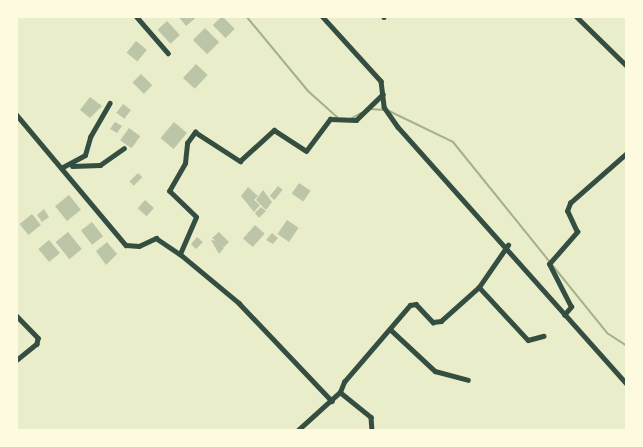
<!DOCTYPE html>
<style>
body{margin:0}
#map{position:relative;width:643px;height:447px;overflow:hidden;background:#e9edc9;font-family:"PT Serif",serif}
div>[style]{position:absolute}
[style*='--x']{left:calc(var(--x)*1px);top:calc(var(--y)*1px);width:calc(var(--w)*1px);rotate:calc(var(--a)*1deg)}
.stream>*{height:2px;margin:-1px;padding:0 1px;transform-origin:1px;border-radius:1px;background:#a3b18a}
.building>*{inset:0;background:#bcc5a7;transform-origin:0 0}
.minor>*{height:4.5px;margin:-2.25px;padding:0 2.25px;transform-origin:2.25px;border-radius:2.25px;background:#344e41}
span{translate:-50% -50%;white-space:nowrap;text-align:center;line-height:1.15;-webkit-text-stroke:4.5px #fefae0;paint-order:stroke}
.frame{position:absolute;inset:0;border:18px solid #fefae0;pointer-events:none}
</style>
<div id="map">
<div class="stream">
<i style="--x:246;--y:16;--w:97;--a:50.4"></i>
<i style="--x:308;--y:91;--w:39;--a:42"></i>
<i style="--x:370;--y:109;--w:14;--a:4"></i>
<i style="--x:389;--y:111;--w:71;--a:25.8"></i>
<i style="--x:453;--y:142;--w:245;--a:51.1"></i>
<i style="--x:607;--y:333;--w:24;--a:33"></i>
<i style="--x:352;--y:118;--w:10;--a:-29"></i>
</div>
<div class="building">
<i style="clip-path:polygon(178px 16px,198px 16px,186px 26px)"></i>
<i style="left:222px;top:16px;width:18px;height:13px;rotate:45deg"></i>
<i style="left:167px;top:21px;width:19px;height:13px;rotate:47deg"></i>
<i style="left:205px;top:28px;width:20px;height:17px;rotate:45deg"></i>
<i style="left:136px;top:41px;width:14px;height:15px;rotate:39deg"></i>
<i style="left:196px;top:64px;width:16px;height:19px;rotate:43deg"></i>
<i style="left:141px;top:74px;width:16px;height:12px;rotate:45deg"></i>
<i style="clip-path:polygon(90px 97px,102px 106px,90px 118px,80px 110px)"></i>
<i style="left:123px;top:104px;width:10px;height:11px;rotate:37deg"></i>
<i style="clip-path:polygon(115px 122px,122px 126px,117px 133px,110px 129px)"></i>
<i style="left:174px;top:122px;width:17px;height:21px;rotate:40deg"></i>
<i style="left:129px;top:128px;width:14px;height:15px;rotate:36deg"></i>
<i style="left:138px;top:173px;width:6px;height:12px;rotate:45deg"></i>
<i style="left:299px;top:183px;width:14px;height:13px;rotate:34deg"></i>
<i style="left:278px;top:186px;width:6px;height:13px;rotate:39deg"></i>
<i style="clip-path:polygon(248px 187px,258px 196px,254px 200px,260px 205px,254px 212px,241px 196px)"></i>
<i style="clip-path:polygon(263px 190px,272px 202px,266px 210px,256px 200px)"></i>
<i style="left:69px;top:195px;width:19px;height:18px;rotate:51deg"></i>
<i style="left:145px;top:200px;width:12px;height:11px;rotate:42deg"></i>
<i style="clip-path:polygon(261px 207px,266px 211px,259px 218px,255px 213px)"></i>
<i style="clip-path:polygon(44px 209px,49px 217px,42px 222px,37px 215px)"></i>
<i style="left:32px;top:214px;width:14px;height:16px;rotate:51deg"></i>
<i style="left:287px;top:220px;width:14px;height:17px;rotate:34deg"></i>
<i style="left:92px;top:222px;width:18px;height:14px;rotate:52deg"></i>
<i style="left:255px;top:225px;width:13px;height:18px;rotate:42deg"></i>
<i style="left:68px;top:232px;width:22px;height:16px;rotate:51deg"></i>
<i style="clip-path:polygon(219px 232px,229px 242px,224px 247px,212px 238px)"></i>
<i style="clip-path:polygon(272px 233px,278px 238px,273px 244px,266px 240px)"></i>
<i style="clip-path:polygon(197px 237px,203px 242px,196px 249px,191px 244px)"></i>
<i style="left:49px;top:240px;width:17px;height:14px;rotate:50deg"></i>
<i style="clip-path:polygon(211px 240px,218px 241px,224px 248px,219px 254px)"></i>
<i style="clip-path:polygon(107px 242px,117px 254px,106px 265px,96px 251px)"></i>
</div>
<div class="minor">
<i style="--x:136;--y:16;--w:49;--a:49.1"></i>
<i style="--x:322;--y:16;--w:88;--a:47.8"></i>
<i style="--x:381;--y:81;--w:26;--a:83"></i>
<i style="--x:384;--y:107;--w:24;--a:55"></i>
<i style="--x:398;--y:127;--w:344;--a:48.3"></i>
<i style="--x:384;--y:16;--w:1;--a:90"></i>
<i style="--x:576;--y:16;--w:71;--a:44.4"></i>
<i style="--x:16;--y:114;--w:171;--a:50"></i>
<i style="--x:126;--y:245;--w:13;--a:4"></i>
<i style="--x:139;--y:246;--w:19;--a:-25"></i>
<i style="--x:156;--y:238;--w:29;--a:34"></i>
<i style="--x:180;--y:254;--w:77;--a:39.7"></i>
<i style="--x:239;--y:303;--w:135;--a:46.5"></i>
<i style="--x:72;--y:166;--w:28;--a:-2"></i>
<i style="--x:100;--y:165;--w:29;--a:-35"></i>
<i style="--x:61;--y:168;--w:27;--a:-28"></i>
<i style="--x:85;--y:155;--w:19;--a:-74"></i>
<i style="--x:90;--y:137;--w:39;--a:-60"></i>
<i style="--x:180;--y:254;--w:40;--a:-66.6"></i>
<i style="--x:196;--y:217;--w:37;--a:-136"></i>
<i style="--x:169;--y:191;--w:32;--a:-60"></i>
<i style="--x:185;--y:163;--w:20;--a:-84"></i>
<i style="--x:187;--y:143;--w:14;--a:-54"></i>
<i style="--x:195;--y:132;--w:54;--a:32.8"></i>
<i style="--x:240;--y:161;--w:46;--a:-42.4"></i>
<i style="--x:274;--y:130;--w:38;--a:33"></i>
<i style="--x:306;--y:151;--w:40;--a:-53"></i>
<i style="--x:330;--y:119;--w:26;--a:2"></i>
<i style="--x:356;--y:120;--w:37;--a:-44"></i>
<i style="--x:479;--y:287;--w:72;--a:47.2"></i>
<i style="--x:528;--y:340;--w:16;--a:-15"></i>
<i style="--x:16;--y:315;--w:32;--a:46"></i>
<i style="--x:38;--y:338;--w:6;--a:99"></i>
<i style="--x:37;--y:344;--w:27;--a:141"></i>
<i style="--x:564;--y:315;--w:11;--a:-49"></i>
<i style="--x:571;--y:307;--w:48;--a:-117.1"></i>
<i style="--x:549;--y:264;--w:43;--a:-48.8"></i>
<i style="--x:577;--y:232;--w:23;--a:-115"></i>
<i style="--x:567;--y:211;--w:9;--a:-69"></i>
<i style="--x:570;--y:203;--w:76;--a:-41.3"></i>
<i style="--x:391;--y:330;--w:60;--a:43"></i>
<i style="--x:435;--y:371;--w:34;--a:15"></i>
<i style="--x:340;--y:392;--w:40;--a:39"></i>
<i style="--x:371;--y:417;--w:14;--a:86"></i>
<i style="--x:297;--y:431;--w:58;--a:-42.2"></i>
<i style="--x:340;--y:392;--w:11;--a:-68"></i>
<i style="--x:344;--y:382;--w:101;--a:-49.4"></i>
<i style="--x:410;--y:305;--w:6;--a:-9"></i>
<i style="--x:416;--y:304;--w:25;--a:47"></i>
<i style="--x:433;--y:322;--w:8;--a:-7"></i>
<i style="--x:441;--y:321;--w:51;--a:-41.8"></i>
<i style="--x:479;--y:287;--w:51;--a:-55.4"></i>
</div>
<div class="frame"></div>
</div>
